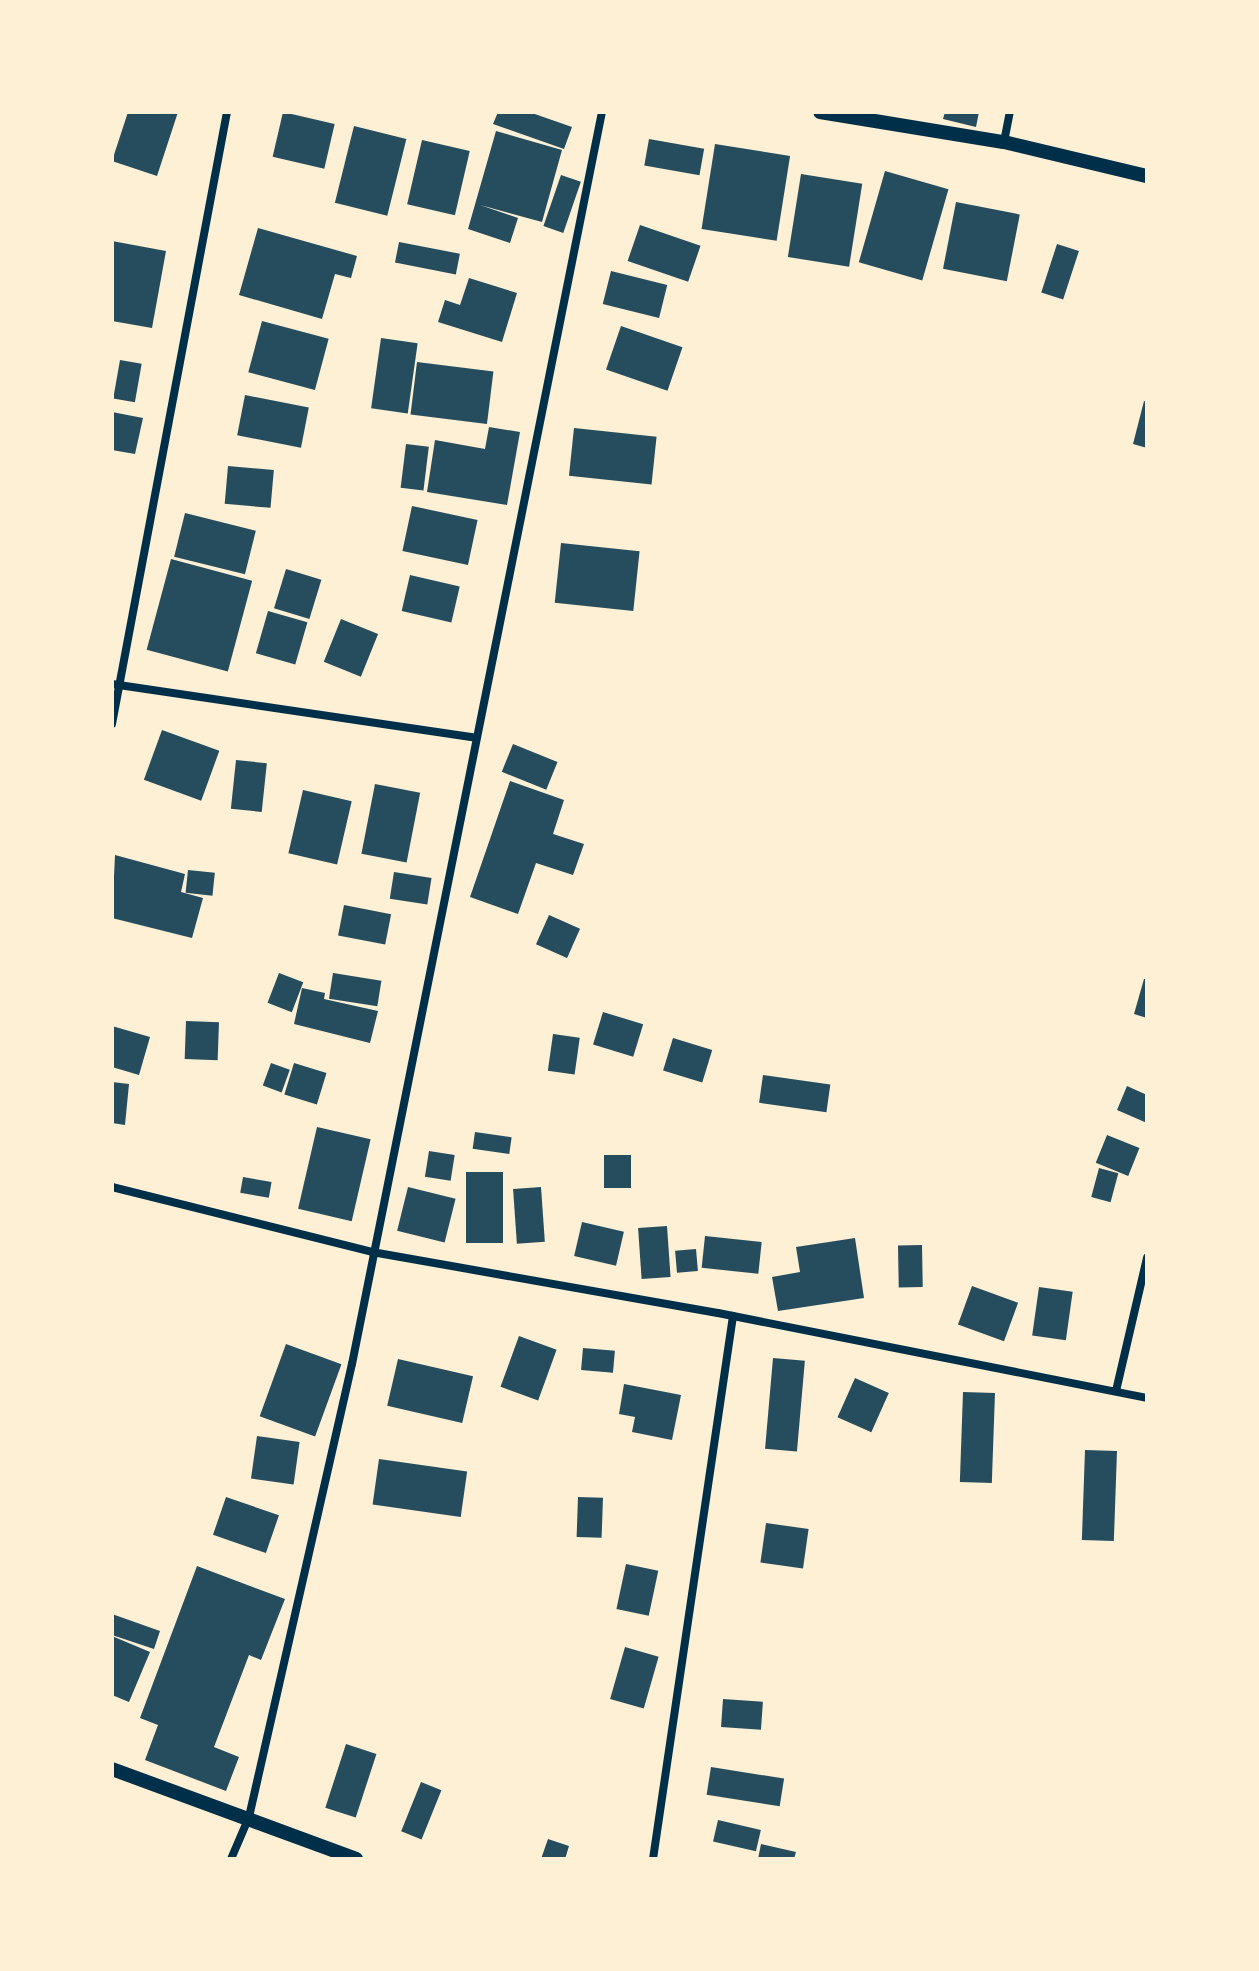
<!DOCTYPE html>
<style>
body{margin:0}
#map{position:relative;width:1259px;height:1971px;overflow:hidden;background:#fdf0d5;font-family:Literata,serif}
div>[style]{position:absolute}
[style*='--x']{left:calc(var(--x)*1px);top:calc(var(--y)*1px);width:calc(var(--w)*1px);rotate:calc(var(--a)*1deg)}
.building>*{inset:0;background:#264d5e;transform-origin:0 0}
.minor>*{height:8px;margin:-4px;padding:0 4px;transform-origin:4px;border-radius:4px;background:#003049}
.tertiary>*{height:14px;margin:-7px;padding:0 7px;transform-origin:7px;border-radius:7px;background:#003049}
span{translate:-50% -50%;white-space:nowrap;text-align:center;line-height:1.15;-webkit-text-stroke:8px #fdf0d5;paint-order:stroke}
.frame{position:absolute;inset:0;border:114px solid #fdf0d5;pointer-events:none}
</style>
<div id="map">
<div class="building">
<i style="clip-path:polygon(128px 112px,178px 112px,157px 176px,112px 161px)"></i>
<i style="left:283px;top:112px;width:53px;height:46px;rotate:13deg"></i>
<i style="clip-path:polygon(498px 112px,529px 112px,572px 127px,564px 149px,493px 124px)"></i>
<i style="clip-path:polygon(945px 112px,979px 112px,976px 127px,943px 119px)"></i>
<i style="left:354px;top:126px;width:54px;height:79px;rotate:14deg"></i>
<i style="clip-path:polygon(496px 131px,562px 150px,542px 222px,480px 205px,518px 218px,510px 243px,468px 229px)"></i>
<i style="left:649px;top:139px;width:56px;height:27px;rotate:10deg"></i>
<i style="left:422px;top:140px;width:49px;height:66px;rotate:13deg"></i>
<i style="left:715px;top:144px;width:76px;height:86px;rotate:9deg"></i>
<i style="left:885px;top:171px;width:66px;height:95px;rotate:16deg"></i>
<i style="left:801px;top:174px;width:62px;height:84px;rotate:9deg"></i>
<i style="left:561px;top:175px;width:21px;height:54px;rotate:19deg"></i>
<i style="left:956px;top:202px;width:65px;height:68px;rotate:11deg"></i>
<i style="left:640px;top:225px;width:64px;height:38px;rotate:19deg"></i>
<i style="clip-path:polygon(258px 228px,357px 256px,351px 278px,335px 274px,322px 319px,239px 295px)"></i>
<i style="clip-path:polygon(112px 241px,166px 251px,152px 328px,112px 321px)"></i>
<i style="left:399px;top:242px;width:62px;height:21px;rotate:11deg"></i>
<i style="left:1057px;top:244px;width:23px;height:51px;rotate:18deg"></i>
<i style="left:611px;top:271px;width:58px;height:34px;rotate:14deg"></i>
<i style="clip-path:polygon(469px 278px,517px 293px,502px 342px,438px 322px,445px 300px,460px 305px)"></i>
<i style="left:262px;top:321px;width:69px;height:53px;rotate:15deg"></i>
<i style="left:621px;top:326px;width:65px;height:46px;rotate:19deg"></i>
<i style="left:381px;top:338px;width:37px;height:71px;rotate:8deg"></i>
<i style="left:120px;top:360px;width:22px;height:39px;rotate:10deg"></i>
<i style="left:417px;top:362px;width:77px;height:53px;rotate:7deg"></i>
<i style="left:245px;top:395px;width:65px;height:41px;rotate:11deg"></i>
<i style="clip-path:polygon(1144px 401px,1147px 402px,1147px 448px,1133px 444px)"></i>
<i style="clip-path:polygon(112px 412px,143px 418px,135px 454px,112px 450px)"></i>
<i style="clip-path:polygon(489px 427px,520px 432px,507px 505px,427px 492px,435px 440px,485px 449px)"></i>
<i style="left:574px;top:428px;width:83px;height:48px;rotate:6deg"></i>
<i style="left:406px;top:444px;width:23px;height:44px;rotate:7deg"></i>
<i style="left:228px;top:466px;width:46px;height:38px;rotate:5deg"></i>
<i style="left:412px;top:506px;width:67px;height:46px;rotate:12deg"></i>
<i style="left:185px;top:513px;width:73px;height:45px;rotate:14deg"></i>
<i style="left:561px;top:543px;width:79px;height:60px;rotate:6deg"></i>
<i style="left:171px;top:559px;width:84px;height:94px;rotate:15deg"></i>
<i style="left:286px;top:569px;width:37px;height:41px;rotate:17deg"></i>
<i style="left:410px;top:575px;width:51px;height:37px;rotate:13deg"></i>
<i style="left:268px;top:611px;width:41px;height:44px;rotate:16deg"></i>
<i style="left:341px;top:619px;width:40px;height:46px;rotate:22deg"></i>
<i style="left:162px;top:730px;width:61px;height:53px;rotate:20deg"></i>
<i style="left:513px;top:744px;width:48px;height:30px;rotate:22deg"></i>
<i style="left:236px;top:760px;width:31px;height:49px;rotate:6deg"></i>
<i style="clip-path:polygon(510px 781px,564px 800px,553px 834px,584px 844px,573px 875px,536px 863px,518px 914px,470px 897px)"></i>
<i style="left:375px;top:784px;width:46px;height:71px;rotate:11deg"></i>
<i style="left:303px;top:790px;width:50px;height:65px;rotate:13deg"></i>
<i style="clip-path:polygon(115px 855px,185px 874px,181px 892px,203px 898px,192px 938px,112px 918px)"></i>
<i style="left:188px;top:870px;width:27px;height:23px;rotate:6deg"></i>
<i style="left:394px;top:872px;width:38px;height:27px;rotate:9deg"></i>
<i style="left:344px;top:905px;width:48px;height:31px;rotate:11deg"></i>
<i style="left:549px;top:915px;width:34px;height:32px;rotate:24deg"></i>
<i style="left:279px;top:973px;width:26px;height:32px;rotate:21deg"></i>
<i style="left:333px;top:973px;width:49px;height:26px;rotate:9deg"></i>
<i style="clip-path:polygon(1144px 979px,1147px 979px,1147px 1018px,1134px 1014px)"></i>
<i style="clip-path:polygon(302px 988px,325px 993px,324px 999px,378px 1011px,370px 1043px,294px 1024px)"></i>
<i style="left:603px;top:1012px;width:42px;height:34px;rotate:17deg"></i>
<i style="left:186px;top:1021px;width:33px;height:38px;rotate:2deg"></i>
<i style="clip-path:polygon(112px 1026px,150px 1037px,139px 1075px,112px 1067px)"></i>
<i style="left:553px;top:1034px;width:27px;height:37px;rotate:8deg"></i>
<i style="left:673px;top:1038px;width:41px;height:34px;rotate:17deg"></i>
<i style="left:271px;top:1063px;width:20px;height:24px;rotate:20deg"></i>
<i style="left:294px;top:1063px;width:34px;height:33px;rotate:17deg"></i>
<i style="left:763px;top:1075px;width:68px;height:28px;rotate:8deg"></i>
<i style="clip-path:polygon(112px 1082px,129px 1084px,125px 1125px,112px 1123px)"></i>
<i style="clip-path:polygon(1127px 1086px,1147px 1095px,1147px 1123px,1117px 1110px)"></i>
<i style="left:317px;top:1127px;width:55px;height:84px;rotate:13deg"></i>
<i style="left:475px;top:1132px;width:37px;height:17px;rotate:8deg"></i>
<i style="left:1107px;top:1135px;width:35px;height:30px;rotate:22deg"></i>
<i style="left:429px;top:1151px;width:26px;height:26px;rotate:9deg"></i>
<i style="left:604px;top:1155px;width:27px;height:33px"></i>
<i style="left:1099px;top:1168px;width:20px;height:30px;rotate:15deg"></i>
<i style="left:466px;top:1172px;width:37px;height:71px"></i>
<i style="left:243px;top:1177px;width:29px;height:16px;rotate:10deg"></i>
<i style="left:408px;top:1187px;width:49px;height:45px;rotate:14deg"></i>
<i style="left:541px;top:1187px;width:55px;height:28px;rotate:86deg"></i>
<i style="left:582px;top:1222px;width:43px;height:35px;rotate:13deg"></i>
<i style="left:667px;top:1226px;width:51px;height:29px;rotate:86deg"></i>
<i style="left:705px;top:1236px;width:57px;height:32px;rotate:6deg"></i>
<i style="clip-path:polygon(855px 1238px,864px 1298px,778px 1311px,772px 1277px,800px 1272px,796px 1247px)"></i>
<i style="left:922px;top:1245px;width:42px;height:24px;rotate:89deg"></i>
<i style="left:696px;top:1249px;width:22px;height:21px;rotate:85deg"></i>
<i style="left:972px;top:1286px;width:49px;height:41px;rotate:20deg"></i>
<i style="left:1039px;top:1287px;width:34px;height:49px;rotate:8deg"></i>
<i style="left:519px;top:1336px;width:40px;height:54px;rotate:20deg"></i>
<i style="left:286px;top:1344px;width:59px;height:77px;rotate:20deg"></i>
<i style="left:583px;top:1348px;width:32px;height:22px;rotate:5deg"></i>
<i style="left:773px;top:1358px;width:32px;height:91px;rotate:5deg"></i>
<i style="left:398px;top:1359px;width:77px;height:48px;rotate:13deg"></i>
<i style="left:855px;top:1378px;width:37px;height:43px;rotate:24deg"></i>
<i style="clip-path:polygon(624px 1384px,681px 1395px,672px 1440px,632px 1432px,635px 1417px,619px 1414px)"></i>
<i style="left:963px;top:1392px;width:32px;height:90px;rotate:2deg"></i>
<i style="left:257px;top:1436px;width:43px;height:43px;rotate:8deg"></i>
<i style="left:1085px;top:1450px;width:32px;height:90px;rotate:2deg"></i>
<i style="left:379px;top:1459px;width:89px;height:46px;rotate:8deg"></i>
<i style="left:226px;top:1497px;width:56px;height:40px;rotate:19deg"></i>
<i style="left:578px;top:1497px;width:25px;height:40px;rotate:2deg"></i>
<i style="left:766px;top:1523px;width:43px;height:40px;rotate:8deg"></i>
<i style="left:626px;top:1564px;width:33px;height:46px;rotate:12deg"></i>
<i style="clip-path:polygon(197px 1566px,285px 1599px,261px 1660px,249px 1655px,214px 1747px,239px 1757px,226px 1791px,145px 1760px,158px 1725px,140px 1718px)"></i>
<i style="clip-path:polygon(112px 1614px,160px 1631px,154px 1649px,112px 1635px)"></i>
<i style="clip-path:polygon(112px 1636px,150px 1652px,129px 1702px,112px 1695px)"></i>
<i style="left:625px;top:1647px;width:35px;height:54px;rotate:16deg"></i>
<i style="left:723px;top:1699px;width:40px;height:28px;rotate:4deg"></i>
<i style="left:346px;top:1744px;width:32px;height:67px;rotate:18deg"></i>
<i style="left:711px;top:1767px;width:74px;height:28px;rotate:9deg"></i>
<i style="left:421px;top:1782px;width:22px;height:53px;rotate:22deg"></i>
<i style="left:718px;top:1820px;width:44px;height:22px;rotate:13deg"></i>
<i style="clip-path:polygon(548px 1839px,569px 1846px,565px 1859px,541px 1859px)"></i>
<i style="clip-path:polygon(761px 1844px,796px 1852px,794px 1859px,758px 1859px)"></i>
</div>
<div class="minor">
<i style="--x:1004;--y:142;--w:31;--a:-79"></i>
<i style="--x:112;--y:684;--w:368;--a:8.4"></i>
<i style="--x:112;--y:724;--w:623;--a:-79.36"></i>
<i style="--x:112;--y:1187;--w:268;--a:14"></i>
<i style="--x:372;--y:1252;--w:351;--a:10"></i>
<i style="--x:718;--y:1313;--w:437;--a:11.2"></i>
<i style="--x:1116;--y:1391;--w:137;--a:-76.9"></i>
<i style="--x:231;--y:1859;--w:46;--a:-66.8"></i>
<i style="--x:249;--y:1817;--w:465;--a:-77.2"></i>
<i style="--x:352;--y:1364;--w:1277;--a:-78.71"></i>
<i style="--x:653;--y:1859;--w:549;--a:-81.62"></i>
</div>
<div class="tertiary">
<i style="--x:820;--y:112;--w:186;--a:9.3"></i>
<i style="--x:1004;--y:142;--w:147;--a:13.4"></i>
<i style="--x:112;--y:1769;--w:260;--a:20.2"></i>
</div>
<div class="frame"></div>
</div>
